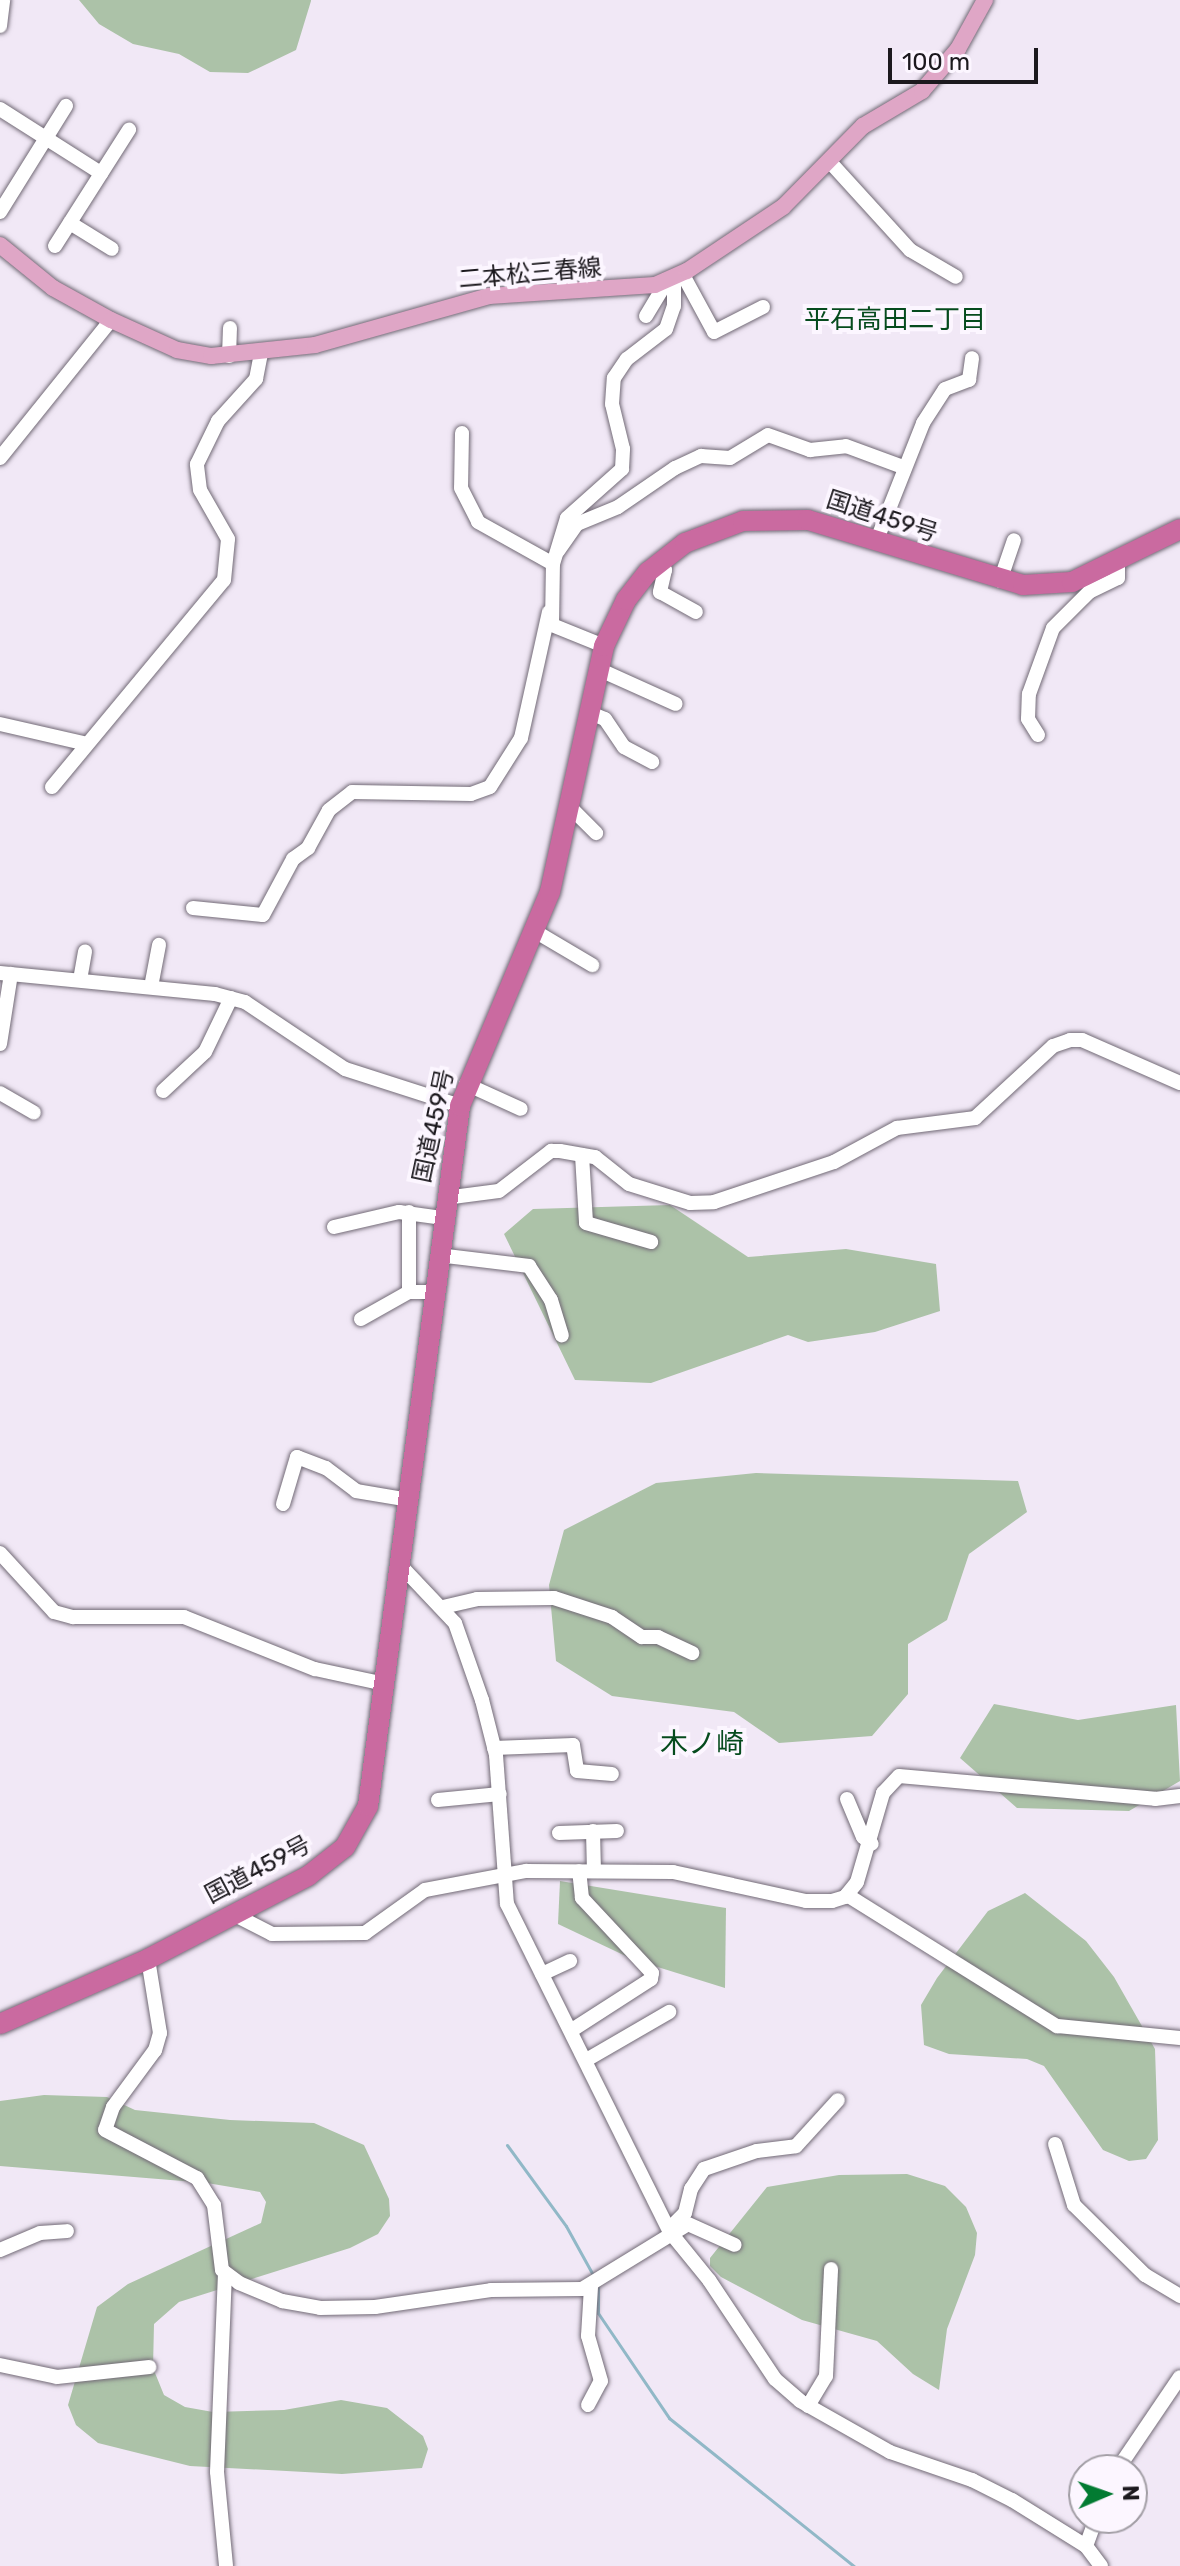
<!DOCTYPE html>
<meta charset="utf-8">
<style>
body{margin:0}
#map{position:relative;width:1180px;height:2566px;overflow:hidden;background:#f1e8f6;font-family:Rubik,"Noto Sans JP",sans-serif}
div>[style]{position:absolute}
[style*='--x']{left:calc(var(--x)*1px);top:calc(var(--y)*1px);width:calc(var(--w)*1px);rotate:calc(var(--a)*1deg)}
.green>*{inset:0;background:#acc2a8}
.stream>*{height:3px;margin:-1.5px;padding:0 1.5px;transform-origin:1.5px;border-radius:1.5px;background:#91b8c7}
.roads{filter:drop-shadow(0 0 2px #726a76) drop-shadow(0 0 2px #726a76)}
.minor>*{height:14px;margin:-7px;padding:0 7px;transform-origin:7px;border-radius:7px;background:#fff}
.major>*{height:16px;margin:-8px;padding:0 8px;transform-origin:8px;border-radius:8px;background:#dfa6c6}
.highway>*{height:20px;margin:-10px;padding:0 10px;transform-origin:10px;border-radius:10px;background:#ca6aa0}
span{translate:-50% -50%;white-space:nowrap;text-align:center;line-height:1.15;-webkit-text-stroke:8px #fcf6ff;paint-order:stroke}
.street-label{font-size:24px;color:#1c191e}
.neighbourhood-label{font-size:26px;color:#054b1d}
.quarter-label{font-size:28px;color:#054b1d}
.north{position:absolute;left:1068px;top:2454px;width:80px;height:80px;box-sizing:border-box;background:#fcf6ff;border:2px solid #a29ea5;border-radius:50%;rotate:88deg;font-size:22px;font-weight:700;line-height:32px;text-align:center;color:#1c191e}
.north::after{content:'';display:block;margin:auto;width:28px;height:36px;background:#027b32;clip-path:polygon(50% 0,100% 100%,50% 72%,0 100%)}
.scale{position:absolute;left:888px;top:48px;width:150px;height:36px;box-sizing:border-box;border:4px solid #1c191e;border-top:0;padding-left:10px;font-size:24px;line-height:28px;white-space:nowrap;color:#1c191e;-webkit-text-stroke:6px #fcf6ff;paint-order:stroke}
</style>
<div id="map">
<div class="green">
<i style="clip-path:polygon(79px 0,311px 0,311px 1px,296px 50px,248px 73px,210px 72px,179px 54px,133px 44px,99px 24px)"></i>
<i style="clip-path:polygon(670px 1205px,748px 1257px,846px 1249px,936px 1264px,940px 1311px,875px 1332px,808px 1342px,788px 1335px,651px 1383px,575px 1380px,504px 1234px,533px 1209px)"></i>
<i style="clip-path:polygon(756px 1473px,1018px 1481px,1027px 1512px,969px 1554px,947px 1620px,908px 1644px,908px 1694px,872px 1736px,779px 1743px,734px 1712px,612px 1696px,556px 1661px,549px 1585px,564px 1530px,656px 1483px)"></i>
<i style="clip-path:polygon(994px 1704px,1078px 1720px,1176px 1705px,1180px 1781px,1129px 1811px,1017px 1808px,960px 1758px)"></i>
<i style="clip-path:polygon(560px 1881px,726px 1908px,725px 1988px,632px 1959px,558px 1924px)"></i>
<i style="clip-path:polygon(1025px 1893px,1086px 1941px,1114px 1977px,1155px 2049px,1158px 2140px,1146px 2159px,1129px 2161px,1103px 2150px,1044px 2066px,1027px 2059px,949px 2054px,924px 2045px,921px 2005px,937px 1978px,988px 1911px)"></i>
<i style="clip-path:polygon(44px 2095px,107px 2097px,135px 2110px,230px 2120px,314px 2123px,364px 2145px,389px 2199px,390px 2216px,378px 2234px,350px 2248px,179px 2302px,154px 2324px,153px 2368px,164px 2395px,185px 2407px,213px 2412px,284px 2410px,341px 2400px,387px 2408px,423px 2436px,428px 2449px,422px 2468px,342px 2474px,190px 2466px,98px 2443px,76px 2425px,68px 2405px,97px 2307px,128px 2284px,261px 2223px,266px 2202px,260px 2192px,207px 2183px,0 2166px,0 2101px)"></i>
<i style="clip-path:polygon(907px 2174px,945px 2186px,966px 2207px,977px 2233px,975px 2255px,947px 2329px,939px 2390px,913px 2374px,877px 2341px,802px 2320px,721px 2277px,710px 2266px,710px 2258px,767px 2187px,839px 2175px)"></i>
</div>
<div class="stream">
<i style="--x:507;--y:2145;--w:100;--a:53.9"></i>
<i style="--x:566;--y:2226;--w:56;--a:61.1"></i>
<i style="--x:598;--y:2285;--w:28;--a:90"></i>
<i style="--x:598;--y:2313;--w:127;--a:55.9"></i>
<i style="--x:669;--y:2418;--w:237;--a:38.7"></i>
</div>
<div class="roads">
<div class="minor">
<i style="--x:0;--y:26;--w:26;--a:-83"></i>
<i style="--x:0;--y:109;--w:120;--a:32.4"></i>
<i style="--x:830;--y:162;--w:119;--a:47.7"></i>
<i style="--x:910;--y:250;--w:53;--a:30.4"></i>
<i style="--x:0;--y:212;--w:125;--a:-58.1"></i>
<i style="--x:70;--y:223;--w:49;--a:31.8"></i>
<i style="--x:55;--y:246;--w:138;--a:-57.5"></i>
<i style="--x:682;--y:273;--w:67;--a:61.5"></i>
<i style="--x:714;--y:332;--w:55;--a:-27"></i>
<i style="--x:646;--y:316;--w:41;--a:-59"></i>
<i style="--x:229;--y:356;--w:28;--a:-88"></i>
<i style="--x:462;--y:433;--w:55;--a:91"></i>
<i style="--x:461;--y:488;--w:38;--a:63"></i>
<i style="--x:478;--y:522;--w:86;--a:29.2"></i>
<i style="--x:0;--y:458;--w:177;--a:-51.2"></i>
<i style="--x:876;--y:542;--w:128;--a:-68.4"></i>
<i style="--x:923;--y:423;--w:40;--a:-57.1"></i>
<i style="--x:945;--y:389;--w:26;--a:-21"></i>
<i style="--x:969;--y:380;--w:22;--a:-82"></i>
<i style="--x:558;--y:551;--w:33;--a:-55"></i>
<i style="--x:577;--y:524;--w:44;--a:-22.5"></i>
<i style="--x:618;--y:507;--w:69;--a:-34.4"></i>
<i style="--x:675;--y:468;--w:29;--a:-25"></i>
<i style="--x:701;--y:456;--w:29;--a:4"></i>
<i style="--x:730;--y:458;--w:44;--a:-31.2"></i>
<i style="--x:768;--y:435;--w:45;--a:19.7"></i>
<i style="--x:810;--y:450;--w:36;--a:-6"></i>
<i style="--x:846;--y:446;--w:61;--a:20.2"></i>
<i style="--x:661;--y:561;--w:10;--a:66"></i>
<i style="--x:665;--y:570;--w:23;--a:103"></i>
<i style="--x:660;--y:592;--w:41;--a:29.1"></i>
<i style="--x:1000;--y:581;--w:43;--a:-71.1"></i>
<i style="--x:604;--y:646;--w:56;--a:-158"></i>
<i style="--x:552;--y:625;--w:61;--a:-89.1"></i>
<i style="--x:553;--y:564;--w:48;--a:-73.1"></i>
<i style="--x:567;--y:518;--w:74;--a:-41.7"></i>
<i style="--x:622;--y:469;--w:20;--a:-87"></i>
<i style="--x:623;--y:449;--w:46;--a:-103.7"></i>
<i style="--x:612;--y:404;--w:26;--a:-86"></i>
<i style="--x:614;--y:378;--w:23;--a:-56"></i>
<i style="--x:627;--y:359;--w:49;--a:-37.6"></i>
<i style="--x:666;--y:329;--w:24;--a:-71"></i>
<i style="--x:674;--y:306;--w:29;--a:-90"></i>
<i style="--x:598;--y:669;--w:85;--a:24.2"></i>
<i style="--x:590;--y:713;--w:16;--a:22"></i>
<i style="--x:605;--y:719;--w:34;--a:56"></i>
<i style="--x:624;--y:747;--w:32;--a:28"></i>
<i style="--x:0;--y:724;--w:89;--a:12.9"></i>
<i style="--x:1038;--y:735;--w:19;--a:-122"></i>
<i style="--x:1028;--y:719;--w:25;--a:-88"></i>
<i style="--x:1029;--y:694;--w:70;--a:-70"></i>
<i style="--x:1053;--y:628;--w:51;--a:-45"></i>
<i style="--x:1089;--y:592;--w:32;--a:-26"></i>
<i style="--x:1118;--y:578;--w:16;--a:-90"></i>
<i style="--x:52;--y:787;--w:269;--a:-50.3"></i>
<i style="--x:224;--y:580;--w:41;--a:-84.4"></i>
<i style="--x:228;--y:539;--w:56;--a:-119.7"></i>
<i style="--x:200;--y:490;--w:26;--a:-97"></i>
<i style="--x:197;--y:464;--w:48;--a:-64"></i>
<i style="--x:218;--y:421;--w:57;--a:-47.9"></i>
<i style="--x:256;--y:379;--w:26;--a:-79"></i>
<i style="--x:570;--y:807;--w:37;--a:45"></i>
<i style="--x:193;--y:908;--w:70;--a:5.7"></i>
<i style="--x:263;--y:915;--w:64;--a:-61.8"></i>
<i style="--x:293;--y:859;--w:19;--a:-36"></i>
<i style="--x:308;--y:848;--w:43;--a:-61.1"></i>
<i style="--x:329;--y:810;--w:29;--a:-38"></i>
<i style="--x:352;--y:792;--w:119;--a:1"></i>
<i style="--x:471;--y:794;--w:20;--a:-20"></i>
<i style="--x:490;--y:787;--w:58;--a:-57.7"></i>
<i style="--x:521;--y:738;--w:129;--a:-77.5"></i>
<i style="--x:533;--y:930;--w:69;--a:30.7"></i>
<i style="--x:0;--y:973;--w:216;--a:5.6"></i>
<i style="--x:215;--y:994;--w:31;--a:15"></i>
<i style="--x:245;--y:1002;--w:120;--a:33.8"></i>
<i style="--x:345;--y:1069;--w:121;--a:17.8"></i>
<i style="--x:80;--y:980;--w:29;--a:-80"></i>
<i style="--x:151;--y:987;--w:43;--a:-79.2"></i>
<i style="--x:0;--y:1044;--w:71;--a:-81.1"></i>
<i style="--x:466;--y:1084;--w:60;--a:24.4"></i>
<i style="--x:163;--y:1091;--w:57;--a:-42.9"></i>
<i style="--x:205;--y:1052;--w:60;--a:-64.3"></i>
<i style="--x:0;--y:1093;--w:39;--a:30"></i>
<i style="--x:582;--y:1155;--w:68;--a:86.6"></i>
<i style="--x:586;--y:1223;--w:68;--a:16.3"></i>
<i style="--x:445;--y:1198;--w:54;--a:-7.4"></i>
<i style="--x:499;--y:1191;--w:66;--a:-37.6"></i>
<i style="--x:551;--y:1151;--w:9;--a:0"></i>
<i style="--x:560;--y:1151;--w:36;--a:10"></i>
<i style="--x:595;--y:1157;--w:43;--a:38.5"></i>
<i style="--x:629;--y:1184;--w:64;--a:17.3"></i>
<i style="--x:690;--y:1203;--w:24;--a:-2"></i>
<i style="--x:714;--y:1202;--w:126;--a:-18.4"></i>
<i style="--x:834;--y:1162;--w:72;--a:-28.4"></i>
<i style="--x:897;--y:1128;--w:79;--a:-7.3"></i>
<i style="--x:975;--y:1118;--w:106;--a:-42.7"></i>
<i style="--x:1053;--y:1046;--w:18;--a:-19"></i>
<i style="--x:1070;--y:1040;--w:12;--a:0"></i>
<i style="--x:1082;--y:1040;--w:107;--a:23.7"></i>
<i style="--x:409;--y:1212;--w:80;--a:90"></i>
<i style="--x:334;--y:1227;--w:67;--a:-13"></i>
<i style="--x:399;--y:1212;--w:43;--a:7.9"></i>
<i style="--x:438;--y:1255;--w:92;--a:6.9"></i>
<i style="--x:529;--y:1266;--w:40;--a:57.1"></i>
<i style="--x:551;--y:1300;--w:37;--a:73"></i>
<i style="--x:361;--y:1319;--w:55;--a:-29.4"></i>
<i style="--x:409;--y:1292;--w:24;--a:0"></i>
<i style="--x:283;--y:1504;--w:49;--a:-73.4"></i>
<i style="--x:297;--y:1457;--w:31;--a:21"></i>
<i style="--x:326;--y:1468;--w:38;--a:37"></i>
<i style="--x:356;--y:1491;--w:55;--a:9.5"></i>
<i style="--x:0;--y:1553;--w:80;--a:47.5"></i>
<i style="--x:54;--y:1612;--w:20;--a:15"></i>
<i style="--x:73;--y:1617;--w:111;--a:0"></i>
<i style="--x:184;--y:1617;--w:141;--a:21.7"></i>
<i style="--x:315;--y:1669;--w:72;--a:12.1"></i>
<i style="--x:402;--y:1567;--w:77;--a:46.6"></i>
<i style="--x:455;--y:1623;--w:82;--a:70.7"></i>
<i style="--x:482;--y:1700;--w:57;--a:75.7"></i>
<i style="--x:496;--y:1755;--w:149;--a:85.8"></i>
<i style="--x:507;--y:1904;--w:366;--a:63.6"></i>
<i style="--x:670;--y:2232;--w:62;--a:50.9"></i>
<i style="--x:709;--y:2280;--w:119;--a:56.3"></i>
<i style="--x:775;--y:2379;--w:33;--a:41"></i>
<i style="--x:800;--y:2401;--w:103;--a:29.5"></i>
<i style="--x:890;--y:2452;--w:87;--a:18.9"></i>
<i style="--x:972;--y:2480;--w:45;--a:26.6"></i>
<i style="--x:1012;--y:2500;--w:87;--a:31.9"></i>
<i style="--x:1086;--y:2546;--w:25;--a:53"></i>
<i style="--x:443;--y:1607;--w:35;--a:-13"></i>
<i style="--x:477;--y:1599;--w:77;--a:-0.7"></i>
<i style="--x:554;--y:1598;--w:61;--a:18.1"></i>
<i style="--x:612;--y:1617;--w:36;--a:34"></i>
<i style="--x:642;--y:1637;--w:16;--a:0"></i>
<i style="--x:658;--y:1637;--w:38;--a:25"></i>
<i style="--x:494;--y:1748;--w:79;--a:-2.2"></i>
<i style="--x:573;--y:1745;--w:26;--a:81"></i>
<i style="--x:577;--y:1771;--w:35;--a:5"></i>
<i style="--x:847;--y:1799;--w:41;--a:67.2"></i>
<i style="--x:863;--y:1837;--w:11;--a:38"></i>
<i style="--x:438;--y:1800;--w:62;--a:-5.5"></i>
<i style="--x:593;--y:1831;--w:40;--a:88.6"></i>
<i style="--x:559;--y:1833;--w:58;--a:-2"></i>
<i style="--x:847;--y:1895;--w:248;--a:32"></i>
<i style="--x:1057;--y:2026;--w:124;--a:5.6"></i>
<i style="--x:233;--y:1914;--w:44;--a:27.1"></i>
<i style="--x:272;--y:1934;--w:93;--a:-0.6"></i>
<i style="--x:365;--y:1933;--w:74;--a:-35.6"></i>
<i style="--x:425;--y:1890;--w:103;--a:-10.7"></i>
<i style="--x:526;--y:1871;--w:147;--a:0.4"></i>
<i style="--x:673;--y:1872;--w:136;--a:12.3"></i>
<i style="--x:806;--y:1901;--w:26;--a:0"></i>
<i style="--x:832;--y:1901;--w:14;--a:-17"></i>
<i style="--x:845;--y:1897;--w:19;--a:-51"></i>
<i style="--x:857;--y:1882;--w:93;--a:-73.7"></i>
<i style="--x:883;--y:1793;--w:23;--a:-47"></i>
<i style="--x:899;--y:1776;--w:257;--a:5.1"></i>
<i style="--x:1155;--y:1799;--w:25;--a:-7"></i>
<i style="--x:148;--y:1959;--w:75;--a:80.8"></i>
<i style="--x:160;--y:2033;--w:18;--a:106"></i>
<i style="--x:155;--y:2050;--w:71;--a:126.4"></i>
<i style="--x:113;--y:2107;--w:24;--a:109"></i>
<i style="--x:105;--y:2130;--w:104;--a:27.6"></i>
<i style="--x:197;--y:2178;--w:32;--a:58"></i>
<i style="--x:214;--y:2205;--w:65;--a:83"></i>
<i style="--x:222;--y:2270;--w:21;--a:37"></i>
<i style="--x:239;--y:2283;--w:47;--a:22.7"></i>
<i style="--x:282;--y:2301;--w:39;--a:10"></i>
<i style="--x:320;--y:2308;--w:55;--a:-1"></i>
<i style="--x:375;--y:2307;--w:117;--a:-8.3"></i>
<i style="--x:491;--y:2290;--w:91;--a:-0.6"></i>
<i style="--x:582;--y:2289;--w:124;--a:-31.5"></i>
<i style="--x:688;--y:2224;--w:51;--a:24.1"></i>
<i style="--x:542;--y:1974;--w:31;--a:-25"></i>
<i style="--x:572;--y:2030;--w:94;--a:-32.8"></i>
<i style="--x:651;--y:1979;--w:6;--a:-81"></i>
<i style="--x:652;--y:1973;--w:103;--a:-133"></i>
<i style="--x:582;--y:1898;--w:27;--a:-96"></i>
<i style="--x:588;--y:2059;--w:94;--a:-30.1"></i>
<i style="--x:1055;--y:2144;--w:64;--a:72.7"></i>
<i style="--x:1074;--y:2205;--w:100;--a:44.6"></i>
<i style="--x:1145;--y:2275;--w:41;--a:31"></i>
<i style="--x:672;--y:2226;--w:18;--a:-45"></i>
<i style="--x:685;--y:2213;--w:25;--a:-76"></i>
<i style="--x:691;--y:2189;--w:24;--a:-57"></i>
<i style="--x:704;--y:2169;--w:56;--a:-18.8"></i>
<i style="--x:757;--y:2151;--w:39;--a:-7"></i>
<i style="--x:796;--y:2146;--w:62;--a:-47.6"></i>
<i style="--x:0;--y:2250;--w:43;--a:-23"></i>
<i style="--x:40;--y:2233;--w:27;--a:-4"></i>
<i style="--x:225;--y:2273;--w:199;--a:92.3"></i>
<i style="--x:217;--y:2472;--w:94;--a:84.5"></i>
<i style="--x:0;--y:2365;--w:58;--a:11.9"></i>
<i style="--x:57;--y:2377;--w:93;--a:-6.2"></i>
<i style="--x:588;--y:2405;--w:27;--a:-62"></i>
<i style="--x:601;--y:2381;--w:47;--a:-106.1"></i>
<i style="--x:588;--y:2336;--w:49;--a:-86.5"></i>
<i style="--x:808;--y:2406;--w:35;--a:-59"></i>
<i style="--x:826;--y:2376;--w:107;--a:-87.3"></i>
<i style="--x:1117;--y:2470;--w:112;--a:-55.9"></i>
<i style="--x:1086;--y:2546;--w:30;--a:-70"></i>
</div>
<div class="major">
<i style="--x:0;--y:245;--w:68;--a:39.1"></i>
<i style="--x:53;--y:288;--w:66;--a:28.9"></i>
<i style="--x:111;--y:320;--w:72;--a:24.4"></i>
<i style="--x:177;--y:350;--w:35;--a:10"></i>
<i style="--x:211;--y:356;--w:105;--a:-6"></i>
<i style="--x:315;--y:345;--w:181;--a:-15.7"></i>
<i style="--x:489;--y:296;--w:166;--a:-3.8"></i>
<i style="--x:655;--y:285;--w:35;--a:-24"></i>
<i style="--x:687;--y:271;--w:115;--a:-33.7"></i>
<i style="--x:783;--y:207;--w:114;--a:-45.4"></i>
<i style="--x:863;--y:126;--w:69;--a:-30.7"></i>
<i style="--x:922;--y:91;--w:55;--a:-49.4"></i>
<i style="--x:958;--y:49;--w:56;--a:-61.1"></i>
</div>
<div class="highway">
<i style="--x:0;--y:2024;--w:162;--a:-23.7"></i>
<i style="--x:148;--y:1959;--w:180;--a:-27.4"></i>
<i style="--x:308;--y:1876;--w:47;--a:-38.1"></i>
<i style="--x:345;--y:1847;--w:47;--a:-60.7"></i>
<i style="--x:368;--y:1806;--w:706;--a:-82.51"></i>
<i style="--x:460;--y:1106;--w:232;--a:-67.2"></i>
<i style="--x:550;--y:892;--w:252;--a:-77.6"></i>
<i style="--x:604;--y:646;--w:51;--a:-64.4"></i>
<i style="--x:626;--y:600;--w:36;--a:-52"></i>
<i style="--x:648;--y:572;--w:47;--a:-38.1"></i>
<i style="--x:685;--y:543;--w:62;--a:-20.8"></i>
<i style="--x:743;--y:521;--w:65;--a:-0.9"></i>
<i style="--x:808;--y:520;--w:225;--a:16.8"></i>
<i style="--x:1023;--y:585;--w:49;--a:-3.5"></i>
<i style="--x:1072;--y:582;--w:120;--a:-26.1"></i>
</div>
</div>
<div class="street-label">
<span style="left:530px;top:274px;rotate:-5deg">二本松三春線</span>
<span style="left:882px;top:517px;rotate:18deg">国道459号</span>
<span style="left:434px;top:1126px;rotate:-78deg">国道459号</span>
<span style="left:258px;top:1870px;rotate:-28deg">国道459号</span>
</div>
<div class="neighbourhood-label">
<span style="left:895px;top:320px">平石高田二丁目</span>
</div>
<div class="quarter-label">
<span style="left:702px;top:1744px">木ノ崎</span>
</div>
<div class="north">N</div>
<div class="scale">100 m</div>
</div>
